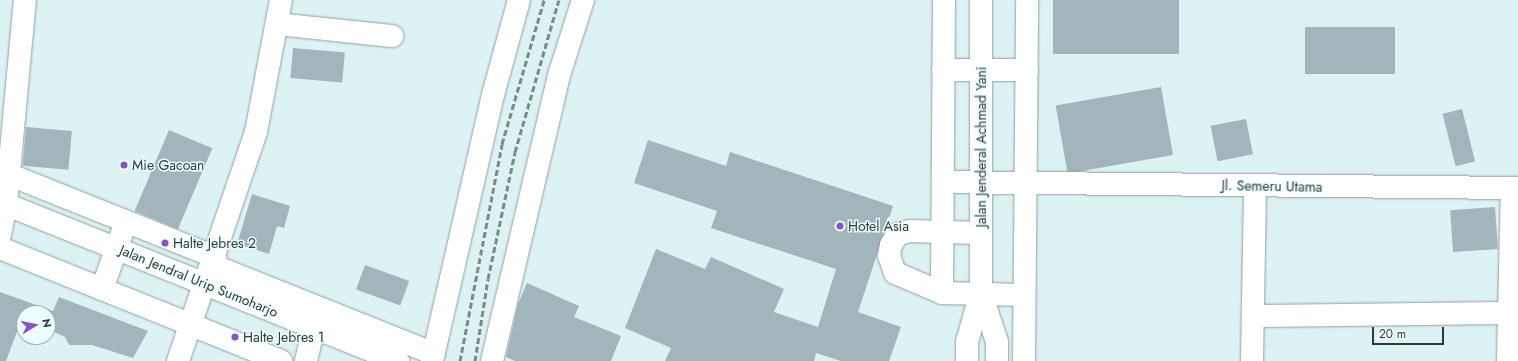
<!DOCTYPE html>
<style>
body{margin:0}
#map{position:relative;width:1518px;height:361px;overflow:hidden;background:#ddf2f2;font-family:Jost,sans-serif}
div>[style]{position:absolute}
[style*='--x']{left:calc(var(--x)*1px);top:calc(var(--y)*1px);width:calc(var(--w)*1px);rotate:calc(var(--a)*1deg)}
.building>*{inset:0;background:#a2b5ba;transform-origin:0 0}
.roads{filter:drop-shadow(0 0 1px #8ea2a2) drop-shadow(0 0 1px #8ea2a2)}
.minor>*{height:22px;margin:-11px;padding:0 11px;transform-origin:11px;border-radius:11px;background:#fff}
.major>*{height:22px;margin:-11px;padding:0 11px;transform-origin:11px;border-radius:11px;background:#fff}
.rail>*{height:3px;margin-top:-1.5px;transform-origin:0;background:repeating-linear-gradient(90deg,#7c8b8a 0 6px,transparent 0 9px)}
.dots>*{width:11px;height:11px;translate:-50% -50%;box-sizing:border-box;border:2px solid #edfefe;border-radius:50%}
span{translate:-50% -50%;white-space:nowrap;text-align:center;line-height:1.15;-webkit-text-stroke:3px #edfefe;paint-order:stroke}
.street-label{font-size:14px;color:#303938}
.poi-label{font-size:14px;color:#303938}
.left{translate:0 -50%;text-align:left}
.north{position:absolute;left:16px;top:305px;width:40px;height:40px;box-sizing:border-box;background:#edfefe;border:1px solid #a1afaf;border-radius:50%;rotate:80deg;font-size:11px;font-weight:700;line-height:16px;text-align:center;color:#303938}
.north::after{content:'';display:block;margin:auto;width:14px;height:18px;background:#8b51c9;clip-path:polygon(50% 0,100% 100%,50% 72%,0 100%)}
.scale{position:absolute;left:1372px;top:327px;width:72px;height:18px;box-sizing:border-box;border:2px solid #303938;border-top:0;padding-left:5px;font-size:12px;line-height:14px;white-space:nowrap;color:#303938;-webkit-text-stroke:3px #edfefe;paint-order:stroke}
</style>
<div id="map">
<div class="building">
<i style="left:1053px;top:0;width:126px;height:54px"></i>
<i style="left:1305px;top:27px;width:90px;height:47px"></i>
<i style="left:293px;top:48px;width:52px;height:30px;rotate:5deg"></i>
<i style="left:1161px;top:87px;width:69px;height:107px;rotate:80deg"></i>
<i style="left:1462px;top:109px;width:54px;height:20px;rotate:76deg"></i>
<i style="left:1246px;top:119px;width:36px;height:36px;rotate:79deg"></i>
<i style="left:26px;top:127px;width:46px;height:39px;rotate:5deg"></i>
<i style="left:169px;top:130px;width:47px;height:88px;rotate:23deg"></i>
<i style="clip-path:polygon(648px 140px,726px 166px,730px 152px,893px 206px,858px 312px,901px 327px,889px 361px,841px 361px,816px 353px,814px 361px,665px 361px,671px 348px,625px 328px,656px 249px,705px 269px,711px 257px,784px 289px,774px 312px,818px 327px,836px 269px,711px 228px,717px 211px,634px 183px)"></i>
<i style="clip-path:polygon(252px 194px,290px 206px,284px 228px,277px 226px,269px 254px,237px 244px)"></i>
<i style="left:1495px;top:207px;width:42px;height:45px;rotate:86deg"></i>
<i style="left:365px;top:265px;width:47px;height:26px;rotate:20deg"></i>
<i style="clip-path:polygon(527px 283px,579px 306px,574px 317px,621px 336px,611px 361px,515px 361px,506px 357px,518px 304px)"></i>
<i style="clip-path:polygon(0 292px,53px 311px,59px 297px,148px 331px,133px 358px,92px 345px,69px 345px,65px 337px,48px 329px,48px 313px,24px 313px,6px 361px,0 361px)"></i>
</div>
<div class="roads">
<div class="minor">
<i style="--x:944;--y:0;--w:293;--a:90.4"></i>
<i style="--x:942;--y:293;--w:82;--a:1.4"></i>
<i style="--x:277;--y:24;--w:116;--a:6"></i>
<i style="--x:943;--y:70;--w:84;--a:0"></i>
<i style="--x:0;--y:171;--w:232;--a:21.8"></i>
<i style="--x:943;--y:182;--w:575;--a:0.6"></i>
<i style="--x:0;--y:235;--w:32;--a:-79"></i>
<i style="--x:0;--y:248;--w:303;--a:21.9"></i>
<i style="--x:212;--y:265;--w:239;--a:21.8"></i>
<i style="--x:102;--y:289;--w:63;--a:-70.4"></i>
<i style="--x:942;--y:293;--w:51;--a:-156.9"></i>
<i style="--x:895;--y:273;--w:18;--a:-109"></i>
<i style="--x:889;--y:256;--w:11;--a:-80"></i>
<i style="--x:891;--y:245;--w:13;--a:-58"></i>
<i style="--x:898;--y:234;--w:12;--a:-14"></i>
<i style="--x:910;--y:231;--w:70;--a:1.6"></i>
<i style="--x:1253;--y:316;--w:257;--a:-0.7"></i>
<i style="--x:178;--y:361;--w:242;--a:-71.2"></i>
<i style="--x:256;--y:132;--w:134;--a:-79.3"></i>
<i style="--x:306;--y:361;--w:53;--a:-77"></i>
<i style="--x:432;--y:361;--w:273;--a:-77.1"></i>
<i style="--x:493;--y:95;--w:98;--a:-74.7"></i>
<i style="--x:492;--y:361;--w:297;--a:-76.8"></i>
<i style="--x:560;--y:72;--w:76;--a:-72.3"></i>
<i style="--x:1024;--y:361;--w:361;--a:-89.5"></i>
<i style="--x:1252;--y:361;--w:175;--a:-89"></i>
<i style="--x:1508;--y:361;--w:173;--a:-88.7"></i>
</div>
<div class="major">
<i style="--x:981;--y:0;--w:293;--a:90"></i>
<i style="--x:981;--y:293;--w:52;--a:71.9"></i>
<i style="--x:997;--y:342;--w:19;--a:90"></i>
<i style="--x:0;--y:202;--w:429;--a:21.8"></i>
<i style="--x:6;--y:204;--w:205;--a:-84.7"></i>
<i style="--x:967;--y:361;--w:19;--a:-90"></i>
<i style="--x:967;--y:342;--w:51;--a:-74.1"></i>
</div>
</div>
<div class="rail">
<i style="--x:460;--y:361;--w:221;--a:-79"></i>
<i style="--x:502;--y:144;--w:150;--a:-73.7"></i>
<i style="--x:475;--y:361;--w:83;--a:-81"></i>
<i style="--x:488;--y:279;--w:130;--a:-78"></i>
<i style="--x:515;--y:152;--w:158;--a:-73.9"></i>
</div>
<div class="dots">
<i style="left:124px;top:165px;background:#8b51c9"></i>
<i style="left:840px;top:226px;background:#8b51c9"></i>
<i style="left:165px;top:243px;background:#8b51c9"></i>
<i style="left:235px;top:337px;background:#8b51c9"></i>
</div>
<div class="street-label">
<span style="left:981px;top:147px;rotate:-90deg">Jalan Jenderal Achmad Yani</span>
<span style="left:1272px;top:186px;rotate:1deg">Jl. Semeru Utama</span>
<span style="left:199px;top:281px;rotate:22deg">Jalan Jendral Urip Sumoharjo</span>
</div>
<div class="poi-label">
<span class="left" style="left:132px;top:165px">Mie Gacoan</span>
<span class="left" style="left:848px;top:226px">Hotel Asia</span>
<span class="left" style="left:173px;top:243px">Halte Jebres 2</span>
<span class="left" style="left:243px;top:337px">Halte Jebres 1</span>
</div>
<div class="north">N</div>
<div class="scale">20 m</div>
</div>
